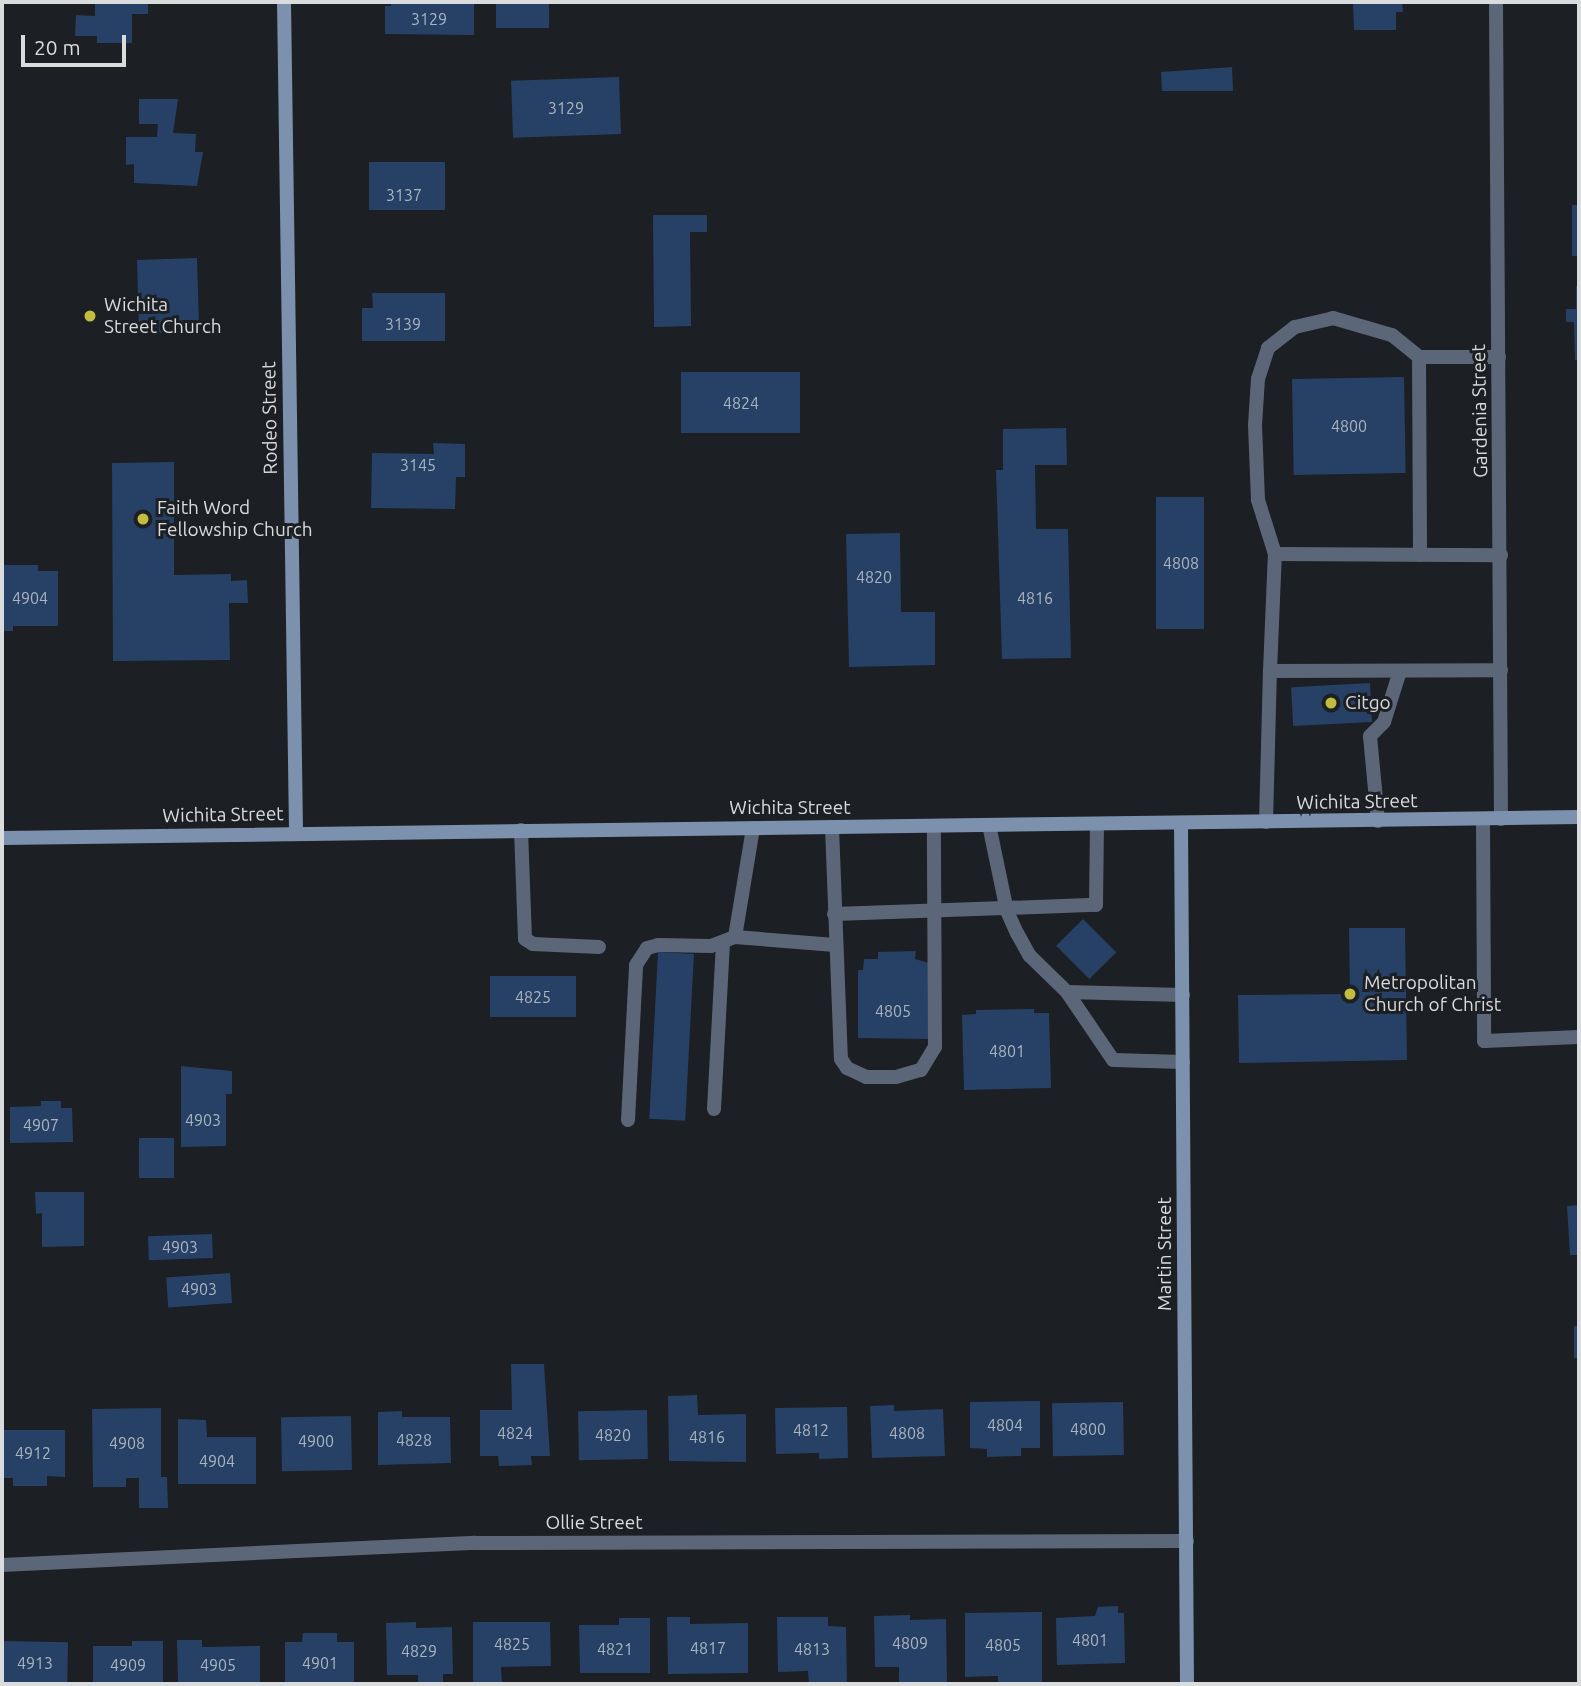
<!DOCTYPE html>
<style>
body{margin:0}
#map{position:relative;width:1581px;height:1686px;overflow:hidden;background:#1c1f23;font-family:Ubuntu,sans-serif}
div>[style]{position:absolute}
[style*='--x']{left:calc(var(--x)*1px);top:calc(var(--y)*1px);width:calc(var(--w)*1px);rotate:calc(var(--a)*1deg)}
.building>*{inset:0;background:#264165;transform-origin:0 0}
.lane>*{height:14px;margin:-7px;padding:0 7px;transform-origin:7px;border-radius:7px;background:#5b6779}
.street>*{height:14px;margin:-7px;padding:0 7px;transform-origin:7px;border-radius:7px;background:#5b6779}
.secondary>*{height:14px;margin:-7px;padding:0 7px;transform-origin:7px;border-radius:7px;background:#7c91ad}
.dots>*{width:19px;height:19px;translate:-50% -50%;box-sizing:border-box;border:4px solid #1c1f23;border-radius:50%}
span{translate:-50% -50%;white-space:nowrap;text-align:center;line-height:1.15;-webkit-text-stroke:6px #1c1f23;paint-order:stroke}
.number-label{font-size:16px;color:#acb4bf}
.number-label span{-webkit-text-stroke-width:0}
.poi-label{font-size:19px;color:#d9dbdd}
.left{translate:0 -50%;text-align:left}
.street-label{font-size:19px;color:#d9dbdd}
.frame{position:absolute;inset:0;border:4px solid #d9dbdd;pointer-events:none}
.scale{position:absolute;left:21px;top:35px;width:105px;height:32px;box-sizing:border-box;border:4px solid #d9dbdd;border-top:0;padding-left:9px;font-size:21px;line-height:24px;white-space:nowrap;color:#d9dbdd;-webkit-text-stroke:5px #1c1f23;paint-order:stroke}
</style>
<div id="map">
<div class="building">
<i style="clip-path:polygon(95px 2px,148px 2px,148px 14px,132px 14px,132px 43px,97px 43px,97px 36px,75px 36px,76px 15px,95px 16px)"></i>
<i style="clip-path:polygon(391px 2px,474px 2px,474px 35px,385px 34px,385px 6px,391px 6px)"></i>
<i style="left:496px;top:2px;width:53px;height:26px"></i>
<i style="clip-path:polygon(1353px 2px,1402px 2px,1403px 12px,1396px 12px,1396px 30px,1354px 30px)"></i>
<i style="clip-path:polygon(1232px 67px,1233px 91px,1162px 91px,1161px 72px)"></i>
<i style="left:619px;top:77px;width:57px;height:108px;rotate:88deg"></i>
<i style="clip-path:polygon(139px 99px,178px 99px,173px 133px,196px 134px,195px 152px,203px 152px,197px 186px,134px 183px,134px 164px,126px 165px,126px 137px,157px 137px,158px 124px,139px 124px)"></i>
<i style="left:445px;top:162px;width:48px;height:76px;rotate:90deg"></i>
<i style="left:1572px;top:205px;width:7px;height:51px"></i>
<i style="clip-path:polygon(653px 215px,707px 215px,707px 232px,690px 232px,691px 326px,654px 327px)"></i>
<i style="clip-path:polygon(197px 258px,199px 324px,164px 325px,164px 333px,139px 334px,137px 260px)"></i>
<i style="clip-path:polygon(1576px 286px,1579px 286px,1579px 360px,1575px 360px,1574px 322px,1566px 322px,1566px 309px,1576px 309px)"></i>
<i style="clip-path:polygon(372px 293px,445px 293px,445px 341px,362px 341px,362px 308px,373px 308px)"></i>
<i style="left:800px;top:372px;width:61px;height:119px;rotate:90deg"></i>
<i style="left:1404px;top:377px;width:96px;height:112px;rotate:89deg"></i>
<i style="clip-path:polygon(1066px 428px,1067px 465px,1035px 465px,1036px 529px,1068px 529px,1071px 658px,1002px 659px,996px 470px,1003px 470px,1003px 429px)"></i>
<i style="clip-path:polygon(433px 443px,465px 444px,465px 477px,456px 477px,455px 509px,371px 508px,372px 453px,434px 454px)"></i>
<i style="clip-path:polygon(174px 462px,174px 575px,231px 574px,231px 581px,247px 580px,248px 603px,229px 603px,230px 660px,113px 661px,112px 463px)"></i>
<i style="left:1156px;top:497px;width:48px;height:132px"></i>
<i style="clip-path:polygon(900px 533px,901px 612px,935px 612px,935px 665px,849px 667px,846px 534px)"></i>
<i style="clip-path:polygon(2px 565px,38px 565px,38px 571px,58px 571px,58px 626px,13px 626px,13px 631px,2px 631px)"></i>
<i style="left:1370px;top:683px;width:39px;height:79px;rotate:87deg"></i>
<i style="left:1083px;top:919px;width:47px;height:38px;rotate:45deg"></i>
<i style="clip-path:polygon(1349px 928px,1405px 928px,1407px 1060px,1239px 1063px,1238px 995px,1350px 994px)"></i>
<i style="clip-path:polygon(916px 951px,915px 959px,929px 963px,929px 1039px,858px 1038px,858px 970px,863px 970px,864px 959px,878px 959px,878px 952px)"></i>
<i style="left:658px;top:952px;width:36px;height:167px;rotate:3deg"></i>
<i style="left:576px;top:976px;width:41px;height:86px;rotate:90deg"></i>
<i style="clip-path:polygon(1034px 1009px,1034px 1013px,1049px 1013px,1051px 1088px,964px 1090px,962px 1015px,976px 1014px,976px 1010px)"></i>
<i style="clip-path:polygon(181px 1066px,232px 1071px,232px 1094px,226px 1094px,226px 1146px,181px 1147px)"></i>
<i style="clip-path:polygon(41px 1101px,61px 1101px,61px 1108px,72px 1108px,73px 1142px,10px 1143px,10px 1107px,41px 1106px)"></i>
<i style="left:139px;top:1138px;width:35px;height:40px"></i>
<i style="clip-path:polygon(35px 1192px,84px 1192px,84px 1246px,42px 1247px,42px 1213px,36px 1214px)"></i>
<i style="clip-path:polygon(1579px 1205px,1579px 1255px,1570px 1255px,1567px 1206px)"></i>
<i style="left:212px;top:1234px;width:24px;height:64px;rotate:88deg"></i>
<i style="left:230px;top:1273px;width:30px;height:64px;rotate:86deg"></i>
<i style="left:1579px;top:1326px;width:32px;height:5px;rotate:90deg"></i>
<i style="clip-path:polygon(511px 1364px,544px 1364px,550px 1456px,531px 1456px,532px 1465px,499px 1466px,498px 1456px,480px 1456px,480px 1410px,512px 1410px)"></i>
<i style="clip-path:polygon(697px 1395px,698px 1415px,746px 1414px,746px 1462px,669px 1461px,668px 1396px)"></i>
<i style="clip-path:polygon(1040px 1401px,1040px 1448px,1021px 1448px,1021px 1456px,987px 1457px,987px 1449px,970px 1448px,970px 1402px)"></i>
<i style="left:1123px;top:1402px;width:53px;height:71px;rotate:89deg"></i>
<i style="clip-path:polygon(894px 1405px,894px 1411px,943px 1409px,945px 1456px,872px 1458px,870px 1406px)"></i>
<i style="clip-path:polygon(847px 1407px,848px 1458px,819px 1459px,819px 1453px,776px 1454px,775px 1408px)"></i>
<i style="clip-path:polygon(161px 1408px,161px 1477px,167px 1477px,168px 1508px,139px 1508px,139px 1478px,126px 1478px,126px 1487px,93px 1487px,92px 1409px)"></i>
<i style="left:647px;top:1410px;width:49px;height:69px;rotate:89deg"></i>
<i style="clip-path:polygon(402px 1411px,402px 1417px,450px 1417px,451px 1463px,378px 1465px,378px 1412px)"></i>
<i style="left:351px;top:1416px;width:54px;height:70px;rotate:89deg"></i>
<i style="clip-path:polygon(178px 1419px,206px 1420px,207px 1437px,256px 1437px,256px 1484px,178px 1484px)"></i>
<i style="clip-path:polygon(2px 1430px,65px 1430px,65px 1477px,47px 1476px,47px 1486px,13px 1486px,13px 1478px,2px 1478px)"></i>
<i style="clip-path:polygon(1118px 1606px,1118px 1613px,1124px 1613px,1125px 1663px,1057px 1665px,1056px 1618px,1095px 1616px,1098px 1607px)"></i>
<i style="clip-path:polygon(1042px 1612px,1042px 1684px,998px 1684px,998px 1676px,965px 1677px,965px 1613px)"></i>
<i style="clip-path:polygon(910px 1615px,910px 1620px,946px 1619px,947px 1684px,899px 1684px,899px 1667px,875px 1667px,874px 1616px)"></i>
<i style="clip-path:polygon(667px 1617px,690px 1617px,690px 1624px,748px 1623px,748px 1673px,668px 1674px)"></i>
<i style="clip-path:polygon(777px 1617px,828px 1617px,828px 1626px,846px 1627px,847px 1684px,809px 1684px,808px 1671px,778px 1672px)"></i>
<i style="clip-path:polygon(619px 1618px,650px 1618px,650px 1673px,580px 1673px,579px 1625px,619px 1625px)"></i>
<i style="clip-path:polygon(416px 1622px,416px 1628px,452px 1627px,453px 1674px,443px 1674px,443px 1684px,418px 1684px,418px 1675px,387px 1675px,386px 1623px)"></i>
<i style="clip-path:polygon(473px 1622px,550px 1622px,551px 1666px,501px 1667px,502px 1684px,473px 1684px)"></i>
<i style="clip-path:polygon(303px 1633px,337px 1633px,337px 1642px,354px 1642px,354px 1684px,285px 1684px,285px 1642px,302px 1642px)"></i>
<i style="clip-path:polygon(177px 1640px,202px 1640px,202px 1647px,260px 1646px,260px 1684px,178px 1684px)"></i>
<i style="left:2px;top:1641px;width:66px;height:43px;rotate:1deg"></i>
<i style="clip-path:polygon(132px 1641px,163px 1641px,163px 1684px,93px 1684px,93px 1646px,132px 1646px)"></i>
</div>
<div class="lane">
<i style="--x:1419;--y:357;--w:198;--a:89.7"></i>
<i style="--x:1275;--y:554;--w:57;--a:-107.5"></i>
<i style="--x:1258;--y:500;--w:75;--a:-92.3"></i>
<i style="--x:1255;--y:425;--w:46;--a:-86.3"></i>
<i style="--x:1258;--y:379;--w:33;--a:-72"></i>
<i style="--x:1268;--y:348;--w:34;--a:-38"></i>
<i style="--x:1295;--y:327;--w:39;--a:-13"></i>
<i style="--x:1333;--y:318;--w:61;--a:16.1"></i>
<i style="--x:1392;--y:335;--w:35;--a:39"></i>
<i style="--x:1419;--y:357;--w:80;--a:0"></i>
<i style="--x:1270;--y:671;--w:117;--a:-87.6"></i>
<i style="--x:1275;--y:554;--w:226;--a:0.3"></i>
<i style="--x:1483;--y:819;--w:222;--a:89.7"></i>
<i style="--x:1484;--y:1041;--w:95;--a:-2.4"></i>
<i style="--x:1378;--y:821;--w:85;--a:-95.4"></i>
<i style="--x:1370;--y:736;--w:20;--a:-45"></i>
<i style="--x:1384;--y:722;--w:53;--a:-72.6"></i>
<i style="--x:1266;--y:822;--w:151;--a:-88.5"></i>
<i style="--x:1270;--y:671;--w:231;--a:-0.2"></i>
<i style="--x:989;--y:825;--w:88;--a:78.2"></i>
<i style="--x:1007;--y:911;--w:24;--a:66"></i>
<i style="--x:1017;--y:933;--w:26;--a:61"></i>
<i style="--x:1030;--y:956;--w:52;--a:44.2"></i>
<i style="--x:1067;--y:992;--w:82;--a:55.9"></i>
<i style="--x:1113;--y:1060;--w:70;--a:1.6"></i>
<i style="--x:832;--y:827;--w:232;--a:87.8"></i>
<i style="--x:841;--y:1059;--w:11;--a:56"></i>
<i style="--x:847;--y:1068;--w:21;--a:25"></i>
<i style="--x:866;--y:1077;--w:30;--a:0"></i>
<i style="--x:896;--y:1077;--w:26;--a:-16"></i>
<i style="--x:921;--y:1070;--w:27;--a:-59"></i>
<i style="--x:935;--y:1047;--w:221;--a:-90.3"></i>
<i style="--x:521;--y:830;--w:109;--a:87.9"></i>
<i style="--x:525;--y:939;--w:9;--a:32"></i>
<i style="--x:533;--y:944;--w:66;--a:2.6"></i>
<i style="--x:834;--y:914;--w:262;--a:-2"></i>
<i style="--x:1096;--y:905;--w:80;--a:-89.3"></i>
<i style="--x:735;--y:937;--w:100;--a:4.6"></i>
<i style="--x:1067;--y:992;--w:116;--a:1.5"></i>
<i style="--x:714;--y:1109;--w:165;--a:-86.9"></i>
<i style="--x:628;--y:1120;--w:155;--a:-87"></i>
<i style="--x:636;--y:965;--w:20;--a:-57"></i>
<i style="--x:647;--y:948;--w:11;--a:-15"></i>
<i style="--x:658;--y:945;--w:53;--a:1.1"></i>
<i style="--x:711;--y:946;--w:26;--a:-21"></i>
<i style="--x:735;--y:937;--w:110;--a:-80.6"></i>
</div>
<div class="street">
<i style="--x:1496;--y:2;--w:817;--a:89.65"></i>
<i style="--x:2;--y:1565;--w:474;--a:-2.7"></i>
<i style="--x:475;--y:1543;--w:712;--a:-0.16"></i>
</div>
<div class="secondary">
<i style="--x:284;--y:2;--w:831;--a:89.17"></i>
<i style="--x:1181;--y:824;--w:860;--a:89.6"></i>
<i style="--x:2;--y:838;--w:1577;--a:-0.76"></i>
</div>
<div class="dots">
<i style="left:90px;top:316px;background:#c2bd3f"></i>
<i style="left:143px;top:519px;background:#c2bd3f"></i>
<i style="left:1331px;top:703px;background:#c2bd3f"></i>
<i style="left:1350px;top:994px;background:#c2bd3f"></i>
</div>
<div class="number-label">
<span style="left:429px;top:19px">3129</span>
<span style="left:566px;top:108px">3129</span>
<span style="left:404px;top:195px">3137</span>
<span style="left:403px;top:324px">3139</span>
<span style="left:741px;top:403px">4824</span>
<span style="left:1349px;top:426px">4800</span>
<span style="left:418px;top:465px">3145</span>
<span style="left:1181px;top:563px">4808</span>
<span style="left:874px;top:577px">4820</span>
<span style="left:30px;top:598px">4904</span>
<span style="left:1035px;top:598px">4816</span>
<span style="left:533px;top:997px">4825</span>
<span style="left:893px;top:1011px">4805</span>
<span style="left:1007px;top:1051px">4801</span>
<span style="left:203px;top:1120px">4903</span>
<span style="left:41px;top:1125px">4907</span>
<span style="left:180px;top:1247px">4903</span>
<span style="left:199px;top:1289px">4903</span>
<span style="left:1005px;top:1425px">4804</span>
<span style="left:1088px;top:1429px">4800</span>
<span style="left:811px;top:1430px">4812</span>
<span style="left:515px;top:1433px">4824</span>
<span style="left:907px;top:1433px">4808</span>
<span style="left:613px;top:1435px">4820</span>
<span style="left:707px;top:1437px">4816</span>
<span style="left:414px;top:1440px">4828</span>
<span style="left:316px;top:1441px">4900</span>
<span style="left:127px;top:1443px">4908</span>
<span style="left:33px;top:1453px">4912</span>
<span style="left:217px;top:1461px">4904</span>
<span style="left:1090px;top:1640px">4801</span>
<span style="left:910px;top:1643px">4809</span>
<span style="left:512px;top:1644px">4825</span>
<span style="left:1003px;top:1645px">4805</span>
<span style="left:708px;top:1648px">4817</span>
<span style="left:615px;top:1649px">4821</span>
<span style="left:812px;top:1649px">4813</span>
<span style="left:419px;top:1651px">4829</span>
<span style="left:35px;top:1663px">4913</span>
<span style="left:320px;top:1663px">4901</span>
<span style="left:128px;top:1665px">4909</span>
<span style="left:218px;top:1665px">4905</span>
</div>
<div class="poi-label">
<span class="left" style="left:104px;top:316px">Wichita<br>Street Church</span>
<span class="left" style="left:157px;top:519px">Faith Word<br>Fellowship Church</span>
<span class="left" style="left:1345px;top:703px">Citgo</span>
<span class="left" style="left:1364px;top:994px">Metropolitan<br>Church of Christ</span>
</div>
<div class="street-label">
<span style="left:1480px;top:411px;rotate:-91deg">Gardenia Street</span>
<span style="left:270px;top:418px;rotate:-91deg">Rodeo Street</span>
<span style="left:1357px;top:802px;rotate:-1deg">Wichita Street</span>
<span style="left:790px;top:808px">Wichita Street</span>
<span style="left:223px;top:815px;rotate:-1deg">Wichita Street</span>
<span style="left:1165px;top:1254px;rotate:-90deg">Martin Street</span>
<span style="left:594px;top:1523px">Ollie Street</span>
</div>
<div class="frame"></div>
<div class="scale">20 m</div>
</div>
